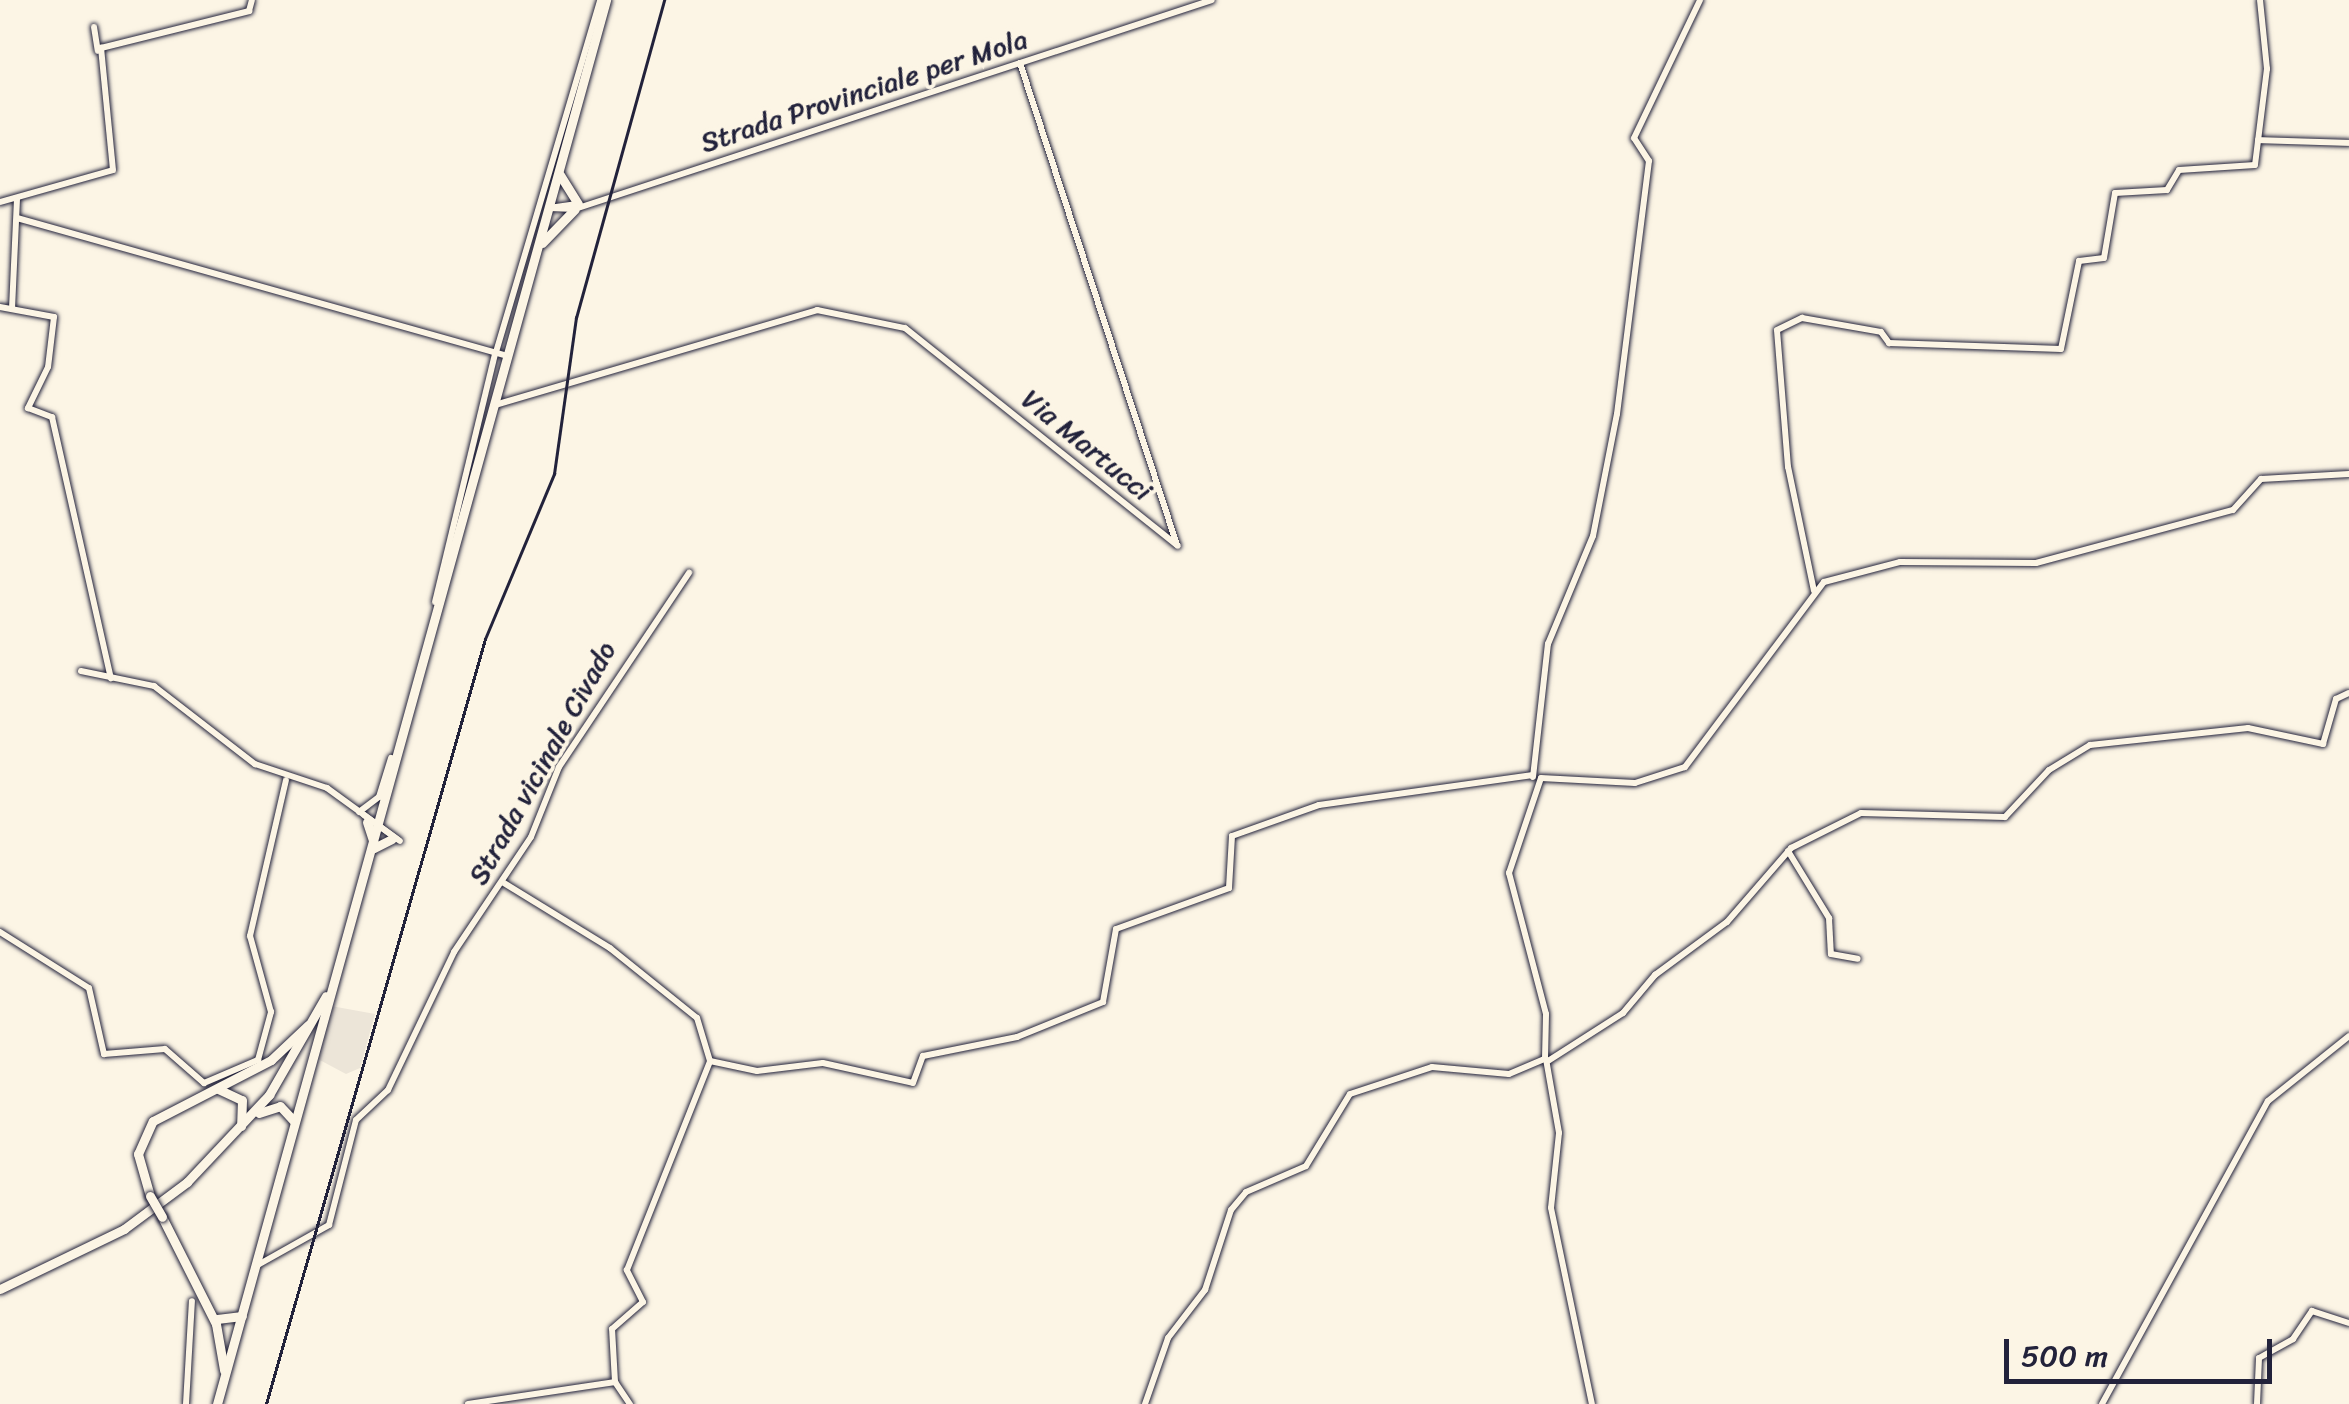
<!DOCTYPE html>
<style>
body{margin:0}
#map{position:relative;width:2349px;height:1404px;overflow:hidden;background:#fcf5e5;font-family:Sriracha,sans-serif}
div>[style]{position:absolute}
[style*='--x']{left:calc(var(--x)*1px);top:calc(var(--y)*1px);width:calc(var(--w)*1px);rotate:calc(var(--a)*1deg)}
.built>*{inset:0;background:#ece5d8}
.roads{filter:drop-shadow(0 0 2px #22223b) drop-shadow(0 0 2px #22223b)}
.minor>*{height:6px;margin:-3px;padding:0 3px;transform-origin:3px;border-radius:3px;background:#fcf5e5}
.major>*{height:9px;margin:-4.5px;padding:0 4.5px;transform-origin:4.5px;border-radius:4.5px;background:#fcf5e5}
.rail>*{height:2.5px;margin:-1.25px;padding:0 1.25px;transform-origin:1.25px;border-radius:1.25px;background:#22223b}
.bridges{filter:drop-shadow(0 0 2px #22223b) drop-shadow(0 0 2px #22223b)}
.major-bridge>*{height:9px;margin:-4.5px;padding:0 4.5px;transform-origin:4.5px;border-radius:4.5px;background:#fcf5e5}
span{translate:-50% -50%;white-space:nowrap;text-align:center;line-height:1.15;-webkit-text-stroke:8px #fcf5e5;paint-order:stroke}
.street-label{font-size:28px;color:#22223b}
.scale{position:absolute;left:2004px;top:1339px;width:268px;height:45px;box-sizing:border-box;border:5px solid #22223b;border-top:0;padding-left:12px;font-size:30px;line-height:35px;white-space:nowrap;color:#22223b;-webkit-text-stroke:8px #fcf5e5;paint-order:stroke}
</style>
<div id="map">
<div class="built">
<i style="clip-path:polygon(331px 1006px,375px 1014px,360px 1068px,346px 1074px,316px 1058px)"></i>
</div>
<div class="roads">
<div class="minor">
<i style="--x:94;--y:27;--w:24;--a:81"></i>
<i style="--x:1020;--y:63;--w:507;--a:71.96"></i>
<i style="--x:2258;--y:140;--w:91;--a:1.9"></i>
<i style="--x:0;--y:202;--w:117;--a:-15.8"></i>
<i style="--x:113;--y:170;--w:123;--a:-95.6"></i>
<i style="--x:101;--y:48;--w:153;--a:-14"></i>
<i style="--x:249;--y:11;--w:11;--a:-75"></i>
<i style="--x:549;--y:208;--w:26;--a:2"></i>
<i style="--x:575;--y:209;--w:670;--a:-18.16"></i>
<i style="--x:549;--y:208;--w:30;--a:-8"></i>
<i style="--x:17;--y:218;--w:510;--a:15.7"></i>
<i style="--x:0;--y:307;--w:55;--a:10.5"></i>
<i style="--x:54;--y:317;--w:50;--a:96.8"></i>
<i style="--x:48;--y:367;--w:46;--a:116"></i>
<i style="--x:28;--y:408;--w:26;--a:21"></i>
<i style="--x:52;--y:417;--w:268;--a:77.3"></i>
<i style="--x:12;--y:309;--w:111;--a:-87.4"></i>
<i style="--x:496;--y:352;--w:367;--a:-73.5"></i>
<i style="--x:495;--y:405;--w:336;--a:-16.4"></i>
<i style="--x:817;--y:310;--w:90;--a:11.6"></i>
<i style="--x:905;--y:328;--w:349;--a:38.6"></i>
<i style="--x:1814;--y:591;--w:127;--a:-101.8"></i>
<i style="--x:1788;--y:467;--w:137;--a:-94.6"></i>
<i style="--x:1777;--y:330;--w:28;--a:-26"></i>
<i style="--x:1802;--y:318;--w:80;--a:10"></i>
<i style="--x:1881;--y:332;--w:14;--a:54"></i>
<i style="--x:1889;--y:343;--w:172;--a:2"></i>
<i style="--x:2061;--y:349;--w:90;--a:-78.4"></i>
<i style="--x:2079;--y:261;--w:25;--a:-7"></i>
<i style="--x:2104;--y:258;--w:66;--a:-80.4"></i>
<i style="--x:2115;--y:193;--w:52;--a:-3.3"></i>
<i style="--x:2167;--y:190;--w:23;--a:-59"></i>
<i style="--x:2179;--y:170;--w:76;--a:-3.8"></i>
<i style="--x:2255;--y:165;--w:97;--a:-82.9"></i>
<i style="--x:2267;--y:69;--w:69;--a:-95.8"></i>
<i style="--x:435;--y:602;--w:255;--a:-76.4"></i>
<i style="--x:81;--y:671;--w:75;--a:11.6"></i>
<i style="--x:154;--y:686;--w:128;--a:37.7"></i>
<i style="--x:255;--y:764;--w:76;--a:18.4"></i>
<i style="--x:327;--y:788;--w:90;--a:36"></i>
<i style="--x:1533;--y:777;--w:134;--a:-83.6"></i>
<i style="--x:1548;--y:644;--w:117;--a:-67.4"></i>
<i style="--x:1593;--y:536;--w:124;--a:-78.9"></i>
<i style="--x:1617;--y:414;--w:255;--a:-82.8"></i>
<i style="--x:1649;--y:161;--w:27;--a:-123"></i>
<i style="--x:1634;--y:138;--w:153;--a:-64.4"></i>
<i style="--x:359;--y:812;--w:25;--a:-37"></i>
<i style="--x:379;--y:797;--w:41;--a:-72.9"></i>
<i style="--x:364;--y:815;--w:41;--a:36"></i>
<i style="--x:1788;--y:851;--w:79;--a:58.5"></i>
<i style="--x:1829;--y:918;--w:36;--a:87"></i>
<i style="--x:1831;--y:954;--w:27;--a:10"></i>
<i style="--x:0;--y:932;--w:105;--a:32.2"></i>
<i style="--x:89;--y:988;--w:68;--a:77.2"></i>
<i style="--x:104;--y:1054;--w:61;--a:-4.7"></i>
<i style="--x:165;--y:1049;--w:52;--a:41.1"></i>
<i style="--x:204;--y:1083;--w:59;--a:-23.1"></i>
<i style="--x:258;--y:1060;--w:50;--a:-74.8"></i>
<i style="--x:271;--y:1012;--w:79;--a:-105.4"></i>
<i style="--x:250;--y:936;--w:160;--a:-77"></i>
<i style="--x:1546;--y:1059;--w:75;--a:80"></i>
<i style="--x:1559;--y:1133;--w:75;--a:96.1"></i>
<i style="--x:1551;--y:1208;--w:200;--a:78.2"></i>
<i style="--x:710;--y:1061;--w:48;--a:12"></i>
<i style="--x:757;--y:1071;--w:66;--a:-6.9"></i>
<i style="--x:823;--y:1063;--w:92;--a:12.5"></i>
<i style="--x:913;--y:1083;--w:29;--a:-70"></i>
<i style="--x:923;--y:1056;--w:96;--a:-11.4"></i>
<i style="--x:1017;--y:1037;--w:93;--a:-22.1"></i>
<i style="--x:1103;--y:1002;--w:74;--a:-79.9"></i>
<i style="--x:1116;--y:929;--w:120;--a:-19.9"></i>
<i style="--x:1229;--y:888;--w:52;--a:-86.7"></i>
<i style="--x:1232;--y:836;--w:92;--a:-19.6"></i>
<i style="--x:1319;--y:805;--w:216;--a:-8"></i>
<i style="--x:1548;--y:1061;--w:89;--a:-32.6"></i>
<i style="--x:1623;--y:1013;--w:50;--a:-49.9"></i>
<i style="--x:1655;--y:975;--w:89;--a:-36.4"></i>
<i style="--x:1727;--y:922;--w:98;--a:-49.1"></i>
<i style="--x:1791;--y:848;--w:78;--a:-26.6"></i>
<i style="--x:1861;--y:813;--w:144;--a:1.6"></i>
<i style="--x:2005;--y:817;--w:64;--a:-46.9"></i>
<i style="--x:2049;--y:770;--w:48;--a:-31.4"></i>
<i style="--x:2090;--y:745;--w:159;--a:-6.1"></i>
<i style="--x:2248;--y:728;--w:77;--a:12"></i>
<i style="--x:2323;--y:744;--w:47;--a:-73.9"></i>
<i style="--x:2336;--y:699;--w:14;--a:-25"></i>
<i style="--x:256;--y:1266;--w:84;--a:-29.3"></i>
<i style="--x:329;--y:1225;--w:108;--a:-75.6"></i>
<i style="--x:356;--y:1120;--w:44;--a:-43.2"></i>
<i style="--x:388;--y:1090;--w:153;--a:-64.4"></i>
<i style="--x:454;--y:952;--w:138;--a:-56.2"></i>
<i style="--x:531;--y:837;--w:75;--a:-68.2"></i>
<i style="--x:559;--y:767;--w:234;--a:-56.2"></i>
<i style="--x:615;--y:1382;--w:27;--a:56"></i>
<i style="--x:186;--y:1404;--w:103;--a:-86.7"></i>
<i style="--x:468;--y:1404;--w:149;--a:-8.5"></i>
<i style="--x:615;--y:1382;--w:53;--a:-93.2"></i>
<i style="--x:612;--y:1329;--w:41;--a:-41.1"></i>
<i style="--x:643;--y:1302;--w:36;--a:-117"></i>
<i style="--x:627;--y:1270;--w:225;--a:-68.3"></i>
<i style="--x:710;--y:1061;--w:45;--a:-106.8"></i>
<i style="--x:697;--y:1018;--w:112;--a:-141.2"></i>
<i style="--x:610;--y:948;--w:124;--a:-148.5"></i>
<i style="--x:1145;--y:1404;--w:70;--a:-70.8"></i>
<i style="--x:1168;--y:1338;--w:61;--a:-52.4"></i>
<i style="--x:1205;--y:1290;--w:84;--a:-72"></i>
<i style="--x:1231;--y:1210;--w:23;--a:-50"></i>
<i style="--x:1246;--y:1192;--w:65;--a:-23.4"></i>
<i style="--x:1306;--y:1166;--w:84;--a:-58.6"></i>
<i style="--x:1350;--y:1094;--w:86;--a:-18.2"></i>
<i style="--x:1432;--y:1067;--w:77;--a:5.2"></i>
<i style="--x:1509;--y:1074;--w:39;--a:-23"></i>
<i style="--x:1545;--y:1059;--w:45;--a:-88.7"></i>
<i style="--x:1546;--y:1014;--w:146;--a:-104.7"></i>
<i style="--x:1509;--y:873;--w:100;--a:-71.4"></i>
<i style="--x:1541;--y:778;--w:94;--a:3"></i>
<i style="--x:1635;--y:783;--w:52;--a:-17.7"></i>
<i style="--x:1685;--y:767;--w:231;--a:-53.1"></i>
<i style="--x:1824;--y:582;--w:79;--a:-14.7"></i>
<i style="--x:1900;--y:562;--w:136;--a:0.4"></i>
<i style="--x:2036;--y:563;--w:204;--a:-15.1"></i>
<i style="--x:2233;--y:510;--w:42;--a:-47.9"></i>
<i style="--x:2261;--y:479;--w:88;--a:-3.3"></i>
<i style="--x:2102;--y:1404;--w:345;--a:-61.3"></i>
<i style="--x:2268;--y:1101;--w:104;--a:-38.7"></i>
<i style="--x:2257;--y:1404;--w:46;--a:-87.5"></i>
<i style="--x:2259;--y:1358;--w:39;--a:-29"></i>
<i style="--x:2293;--y:1339;--w:34;--a:-56"></i>
<i style="--x:2312;--y:1311;--w:39;--a:18"></i>
</div>
<div class="major">
<i style="--x:560;--y:175;--w:34;--a:58"></i>
<i style="--x:542;--y:243;--w:47;--a:-45.9"></i>
<i style="--x:367;--y:822;--w:22;--a:72"></i>
<i style="--x:374;--y:848;--w:20;--a:-27"></i>
<i style="--x:218;--y:1089;--w:26;--a:25"></i>
<i style="--x:242;--y:1100;--w:26;--a:92"></i>
<i style="--x:259;--y:1113;--w:22;--a:-18"></i>
<i style="--x:280;--y:1106;--w:21;--a:47"></i>
<i style="--x:150;--y:1196;--w:44;--a:-105.9"></i>
<i style="--x:138;--y:1154;--w:36;--a:-66"></i>
<i style="--x:153;--y:1121;--w:133;--a:-27.3"></i>
<i style="--x:271;--y:1060;--w:51;--a:-43.4"></i>
<i style="--x:162;--y:1217;--w:120;--a:63.2"></i>
<i style="--x:216;--y:1324;--w:47;--a:80.1"></i>
<i style="--x:0;--y:1289;--w:138;--a:-25.8"></i>
<i style="--x:124;--y:1229;--w:79;--a:-36.7"></i>
<i style="--x:187;--y:1182;--w:120;--a:-46.7"></i>
<i style="--x:269;--y:1095;--w:114;--a:-60.1"></i>
<i style="--x:217;--y:1319;--w:25;--a:-7"></i>
<i style="--x:217;--y:1404;--w:1457;--a:-74.51"></i>
</div>
</div>
<div class="rail">
<i style="--x:266;--y:1404;--w:796;--a:-74.02"></i>
<i style="--x:485;--y:639;--w:179;--a:-67.3"></i>
<i style="--x:554;--y:474;--w:158;--a:-82"></i>
<i style="--x:576;--y:318;--w:330;--a:-74.5"></i>
</div>
<div class="bridges">
<div class="major-bridge">
<i style="--x:150;--y:1196;--w:24;--a:60"></i>
</div>
</div>
<div class="street-label">
<span style="left:864px;top:91px;rotate:-18deg">Strada Provinciale per Mola</span>
<span style="left:1087px;top:445px;rotate:39deg">Via Martucci</span>
<span style="left:542px;top:763px;rotate:-61deg">Strada vicinale Civado</span>
</div>
<div class="scale">500 m</div>
</div>
